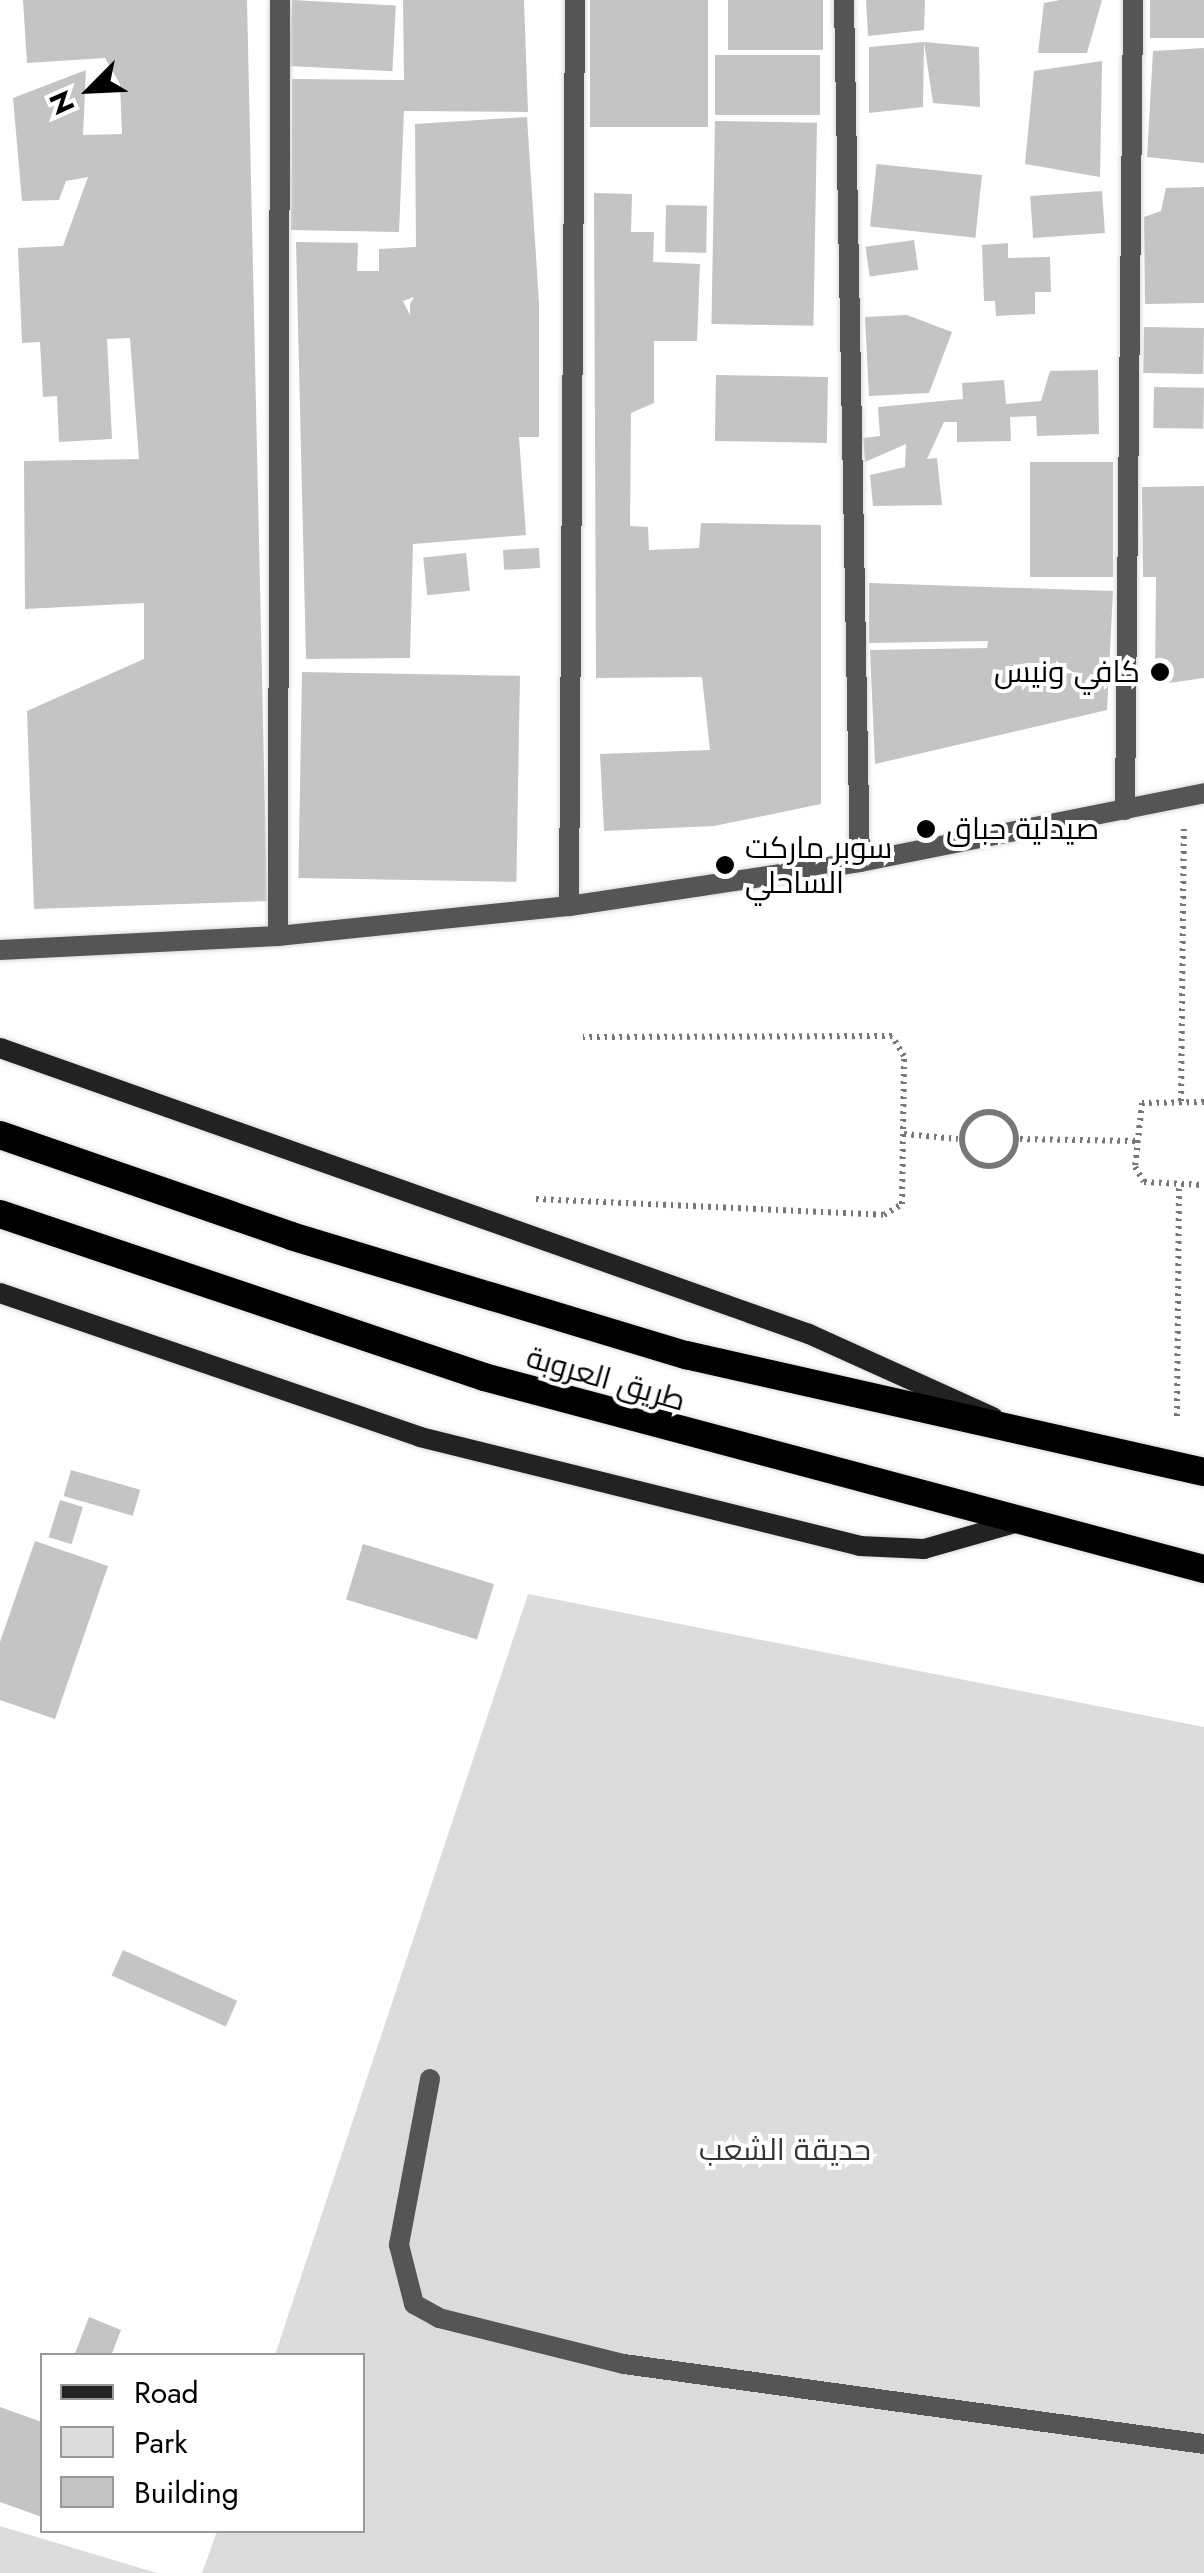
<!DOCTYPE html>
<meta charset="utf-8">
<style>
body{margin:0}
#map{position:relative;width:1204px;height:2573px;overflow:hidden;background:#fff;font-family:Jost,Cairo,sans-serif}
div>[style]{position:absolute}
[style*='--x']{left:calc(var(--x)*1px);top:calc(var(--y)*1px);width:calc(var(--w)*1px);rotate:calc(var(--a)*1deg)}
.green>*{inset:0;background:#dcdcdc}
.building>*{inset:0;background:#c4c4c4;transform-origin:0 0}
.path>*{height:6px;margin-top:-3px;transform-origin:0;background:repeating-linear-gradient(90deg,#777 0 2.5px,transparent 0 7.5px)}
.path>.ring{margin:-3px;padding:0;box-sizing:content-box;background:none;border:6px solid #777;border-radius:50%}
.roads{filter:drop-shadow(0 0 2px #dbdbdb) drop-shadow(0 0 2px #dbdbdb)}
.service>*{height:20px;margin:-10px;padding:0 10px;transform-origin:10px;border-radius:10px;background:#555}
.minor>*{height:20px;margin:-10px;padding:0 10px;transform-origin:10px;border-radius:10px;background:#555}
.tertiary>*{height:20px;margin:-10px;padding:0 10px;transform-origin:10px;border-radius:10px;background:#555}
.secondary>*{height:20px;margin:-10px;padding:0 10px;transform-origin:10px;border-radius:10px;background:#222}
.trunk>*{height:28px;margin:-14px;padding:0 14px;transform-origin:14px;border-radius:14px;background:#000}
.dots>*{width:28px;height:28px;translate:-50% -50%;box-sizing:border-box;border:5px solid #fff;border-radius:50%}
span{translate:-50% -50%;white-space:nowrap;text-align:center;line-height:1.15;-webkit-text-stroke:8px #fff;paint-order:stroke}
.poi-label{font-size:30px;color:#000}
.right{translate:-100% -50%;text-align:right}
.left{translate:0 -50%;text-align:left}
.street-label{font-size:30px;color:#000}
.park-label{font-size:30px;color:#333}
.legend{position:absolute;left:40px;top:2353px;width:325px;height:180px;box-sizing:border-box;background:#fff;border:2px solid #999;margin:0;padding:12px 18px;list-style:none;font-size:30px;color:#000}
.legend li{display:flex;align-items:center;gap:20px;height:50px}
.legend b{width:50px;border:2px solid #999}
.north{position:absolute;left:40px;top:40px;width:100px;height:100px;-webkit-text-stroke:8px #fff;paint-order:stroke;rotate:246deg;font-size:28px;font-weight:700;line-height:40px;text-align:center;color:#000}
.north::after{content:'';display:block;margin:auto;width:35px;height:45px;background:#000;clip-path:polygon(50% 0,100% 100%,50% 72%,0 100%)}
</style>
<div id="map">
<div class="green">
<i style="clip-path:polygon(528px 1594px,1204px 1727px,1204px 2573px,202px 2573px,217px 2531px,362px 2530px,362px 2356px,275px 2355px)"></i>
<i style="clip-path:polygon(0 2526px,157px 2573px,0 2573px)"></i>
</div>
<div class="building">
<i style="clip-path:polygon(23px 0,247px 0,267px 901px,34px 909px,27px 711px,144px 659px,144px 603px,25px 609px,24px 461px,139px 459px,130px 338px,107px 339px,112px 439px,59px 442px,57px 396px,43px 397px,40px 342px,22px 343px,18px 248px,63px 246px,88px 177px,66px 181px,59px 200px,22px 201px,13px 98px,86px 70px,83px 135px,122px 134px,120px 84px,105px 58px,27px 63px)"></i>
<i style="left:292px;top:0;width:104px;height:66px;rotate:3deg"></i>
<i style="clip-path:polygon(403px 0,524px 0,528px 112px,404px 111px,399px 232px,291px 230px,292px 79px,404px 80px)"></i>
<i style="left:590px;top:0;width:118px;height:127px"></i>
<i style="left:728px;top:0;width:95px;height:50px"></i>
<i style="clip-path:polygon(866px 0,925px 0,924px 30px,868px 36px)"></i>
<i style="clip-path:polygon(1060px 0,1102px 0,1087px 53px,1038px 53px,1044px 3px)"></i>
<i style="left:1150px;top:0;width:54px;height:38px"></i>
<i style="clip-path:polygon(924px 42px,923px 107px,869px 113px,869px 47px,924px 42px,979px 47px,980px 107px,933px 103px)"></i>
<i style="clip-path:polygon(1204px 48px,1204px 163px,1147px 157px,1153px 51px)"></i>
<i style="left:715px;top:55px;width:105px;height:60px"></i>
<i style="clip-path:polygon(1102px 61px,1100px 177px,1025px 164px,1034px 71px)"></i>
<i style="clip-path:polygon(evenodd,527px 117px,539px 303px,539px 437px,519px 437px,526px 535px,413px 544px,410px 658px,306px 659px,296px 242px,358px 243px,357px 271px,379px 271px,379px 249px,416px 247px,415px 124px,527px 117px,414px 297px,410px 304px,410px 315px,403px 301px,414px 297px)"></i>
<i style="left:715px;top:121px;width:102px;height:203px;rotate:1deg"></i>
<i style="left:982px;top:175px;width:63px;height:106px;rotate:96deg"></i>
<i style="clip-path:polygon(1204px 187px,1204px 303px,1145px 304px,1144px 217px,1161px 211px,1166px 188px)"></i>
<i style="left:1102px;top:191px;width:42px;height:72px;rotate:86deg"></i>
<i style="clip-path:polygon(594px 193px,632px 194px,631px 232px,654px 232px,653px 262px,700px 264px,697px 341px,654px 341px,654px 403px,631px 413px,630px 526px,648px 527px,649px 550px,699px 548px,701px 523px,821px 525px,821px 804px,714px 826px,604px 831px,600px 754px,710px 750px,702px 677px,596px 678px)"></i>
<i style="left:666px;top:205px;width:41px;height:47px;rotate:1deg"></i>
<i style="left:914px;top:240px;width:30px;height:49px;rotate:82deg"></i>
<i style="clip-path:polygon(1008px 243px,1008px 258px,1050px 257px,1051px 292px,1035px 292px,1035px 314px,996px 316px,995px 301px,984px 301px,982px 245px)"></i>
<i style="clip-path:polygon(907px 315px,952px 332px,929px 393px,869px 396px,865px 317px)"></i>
<i style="left:1144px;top:327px;width:60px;height:46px;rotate:1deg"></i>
<i style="clip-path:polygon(1098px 370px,1099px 434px,1037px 436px,1036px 416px,1010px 417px,1011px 441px,957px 442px,957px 422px,944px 422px,927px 459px,937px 458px,942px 505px,873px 506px,870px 475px,905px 467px,906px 444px,865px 462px,863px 438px,880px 436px,878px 407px,963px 399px,962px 383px,1004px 380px,1006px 404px,1041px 401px,1050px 371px)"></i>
<i style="left:716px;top:375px;width:112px;height:66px;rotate:1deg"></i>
<i style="left:1154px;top:387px;width:50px;height:41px;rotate:1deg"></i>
<i style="left:1113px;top:462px;width:115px;height:83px;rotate:90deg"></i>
<i style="clip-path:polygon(1204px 486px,1204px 678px,1155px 685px,1156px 577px,1143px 577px,1142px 487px)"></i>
<i style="left:539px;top:548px;width:20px;height:36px;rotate:87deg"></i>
<i style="left:466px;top:553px;width:38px;height:43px;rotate:84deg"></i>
<i style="clip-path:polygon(869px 583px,1113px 591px,1107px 710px,875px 764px,870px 650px,987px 648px,988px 641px,869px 643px)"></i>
<i style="left:302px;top:672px;width:218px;height:206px;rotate:1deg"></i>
<i style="left:71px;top:1470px;width:72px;height:27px;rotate:16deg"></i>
<i style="left:60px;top:1500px;width:24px;height:39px;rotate:17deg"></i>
<i style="clip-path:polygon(35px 1541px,108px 1566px,55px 1719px,0 1700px,0 1642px)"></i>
<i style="left:363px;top:1544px;width:137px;height:58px;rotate:17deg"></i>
<i style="left:123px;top:1950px;width:125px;height:28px;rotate:24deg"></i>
<i style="clip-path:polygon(89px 2317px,121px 2330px,111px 2356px,74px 2356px)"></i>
<i style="clip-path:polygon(0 2407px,42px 2422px,42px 2517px,0 2502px)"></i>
</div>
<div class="path">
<i style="--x:1181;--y:1101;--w:272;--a:-89.4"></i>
<i style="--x:1204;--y:1102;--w:62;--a:179.1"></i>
<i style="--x:1142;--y:1103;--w:64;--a:96.2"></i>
<i style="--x:1135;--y:1167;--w:17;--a:59"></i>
<i style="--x:1144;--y:1182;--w:60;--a:2.9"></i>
<i class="ring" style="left:962px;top:1112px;width:48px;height:48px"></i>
<i style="--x:904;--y:1134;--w:54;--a:5.3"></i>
<i style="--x:1020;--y:1139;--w:117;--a:1"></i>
<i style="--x:536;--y:1199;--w:348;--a:2.6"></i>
<i style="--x:884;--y:1215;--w:21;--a:-31"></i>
<i style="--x:902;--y:1204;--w:148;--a:-89.2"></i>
<i style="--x:904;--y:1056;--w:23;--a:-121"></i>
<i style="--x:892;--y:1036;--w:309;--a:179.8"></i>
<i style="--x:1177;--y:1416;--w:232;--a:-89.5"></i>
</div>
<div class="roads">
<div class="service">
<i style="--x:430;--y:2079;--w:169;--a:100.6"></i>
<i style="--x:399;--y:2245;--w:61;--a:75.7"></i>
<i style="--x:414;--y:2304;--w:29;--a:29"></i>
<i style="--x:439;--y:2318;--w:191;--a:14"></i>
<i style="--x:624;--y:2364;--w:585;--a:7.85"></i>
</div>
<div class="minor">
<i style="--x:844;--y:0;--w:862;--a:88.94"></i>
<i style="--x:1125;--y:810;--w:810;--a:-89.43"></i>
<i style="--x:569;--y:906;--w:906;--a:-89.62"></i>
<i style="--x:278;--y:936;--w:936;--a:-89.88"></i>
</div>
<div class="tertiary">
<i style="--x:0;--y:950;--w:278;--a:-2.9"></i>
<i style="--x:278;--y:936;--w:293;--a:-5.9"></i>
<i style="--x:569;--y:906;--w:294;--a:-8.6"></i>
<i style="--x:860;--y:862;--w:351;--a:-11.3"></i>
</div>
<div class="secondary">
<i style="--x:0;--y:1048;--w:858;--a:19.47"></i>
<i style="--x:809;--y:1334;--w:202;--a:24.3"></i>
<i style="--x:0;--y:1293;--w:444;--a:18.9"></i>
<i style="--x:420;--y:1437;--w:453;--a:13.9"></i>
<i style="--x:860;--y:1546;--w:64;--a:2.7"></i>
<i style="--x:924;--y:1549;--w:95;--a:-15.9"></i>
</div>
<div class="trunk">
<i style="--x:0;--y:1135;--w:308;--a:19.1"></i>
<i style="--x:291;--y:1236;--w:413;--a:16.8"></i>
<i style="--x:686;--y:1355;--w:531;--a:12.73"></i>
<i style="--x:0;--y:1214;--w:511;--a:18.61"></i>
<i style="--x:484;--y:1377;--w:745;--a:14.93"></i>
</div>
</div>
<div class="dots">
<i style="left:1160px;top:672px;background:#000"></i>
<i style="left:926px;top:829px;background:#000"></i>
<i style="left:725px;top:865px;background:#000"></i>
</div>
<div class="poi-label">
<span class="right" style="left:1140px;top:672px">كافي ونيس</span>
<span class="left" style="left:946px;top:829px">صيدلية حباق</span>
<span class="left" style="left:745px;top:865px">سوبر ماركت<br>الساحلي</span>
</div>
<div class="street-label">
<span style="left:606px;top:1379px;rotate:16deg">طريق العروبة</span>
</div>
<div class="park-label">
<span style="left:785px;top:2150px">حديقة الشعب</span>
</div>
<ul class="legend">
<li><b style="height:12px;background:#222"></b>Road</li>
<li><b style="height:28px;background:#dcdcdc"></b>Park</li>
<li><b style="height:28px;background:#c4c4c4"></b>Building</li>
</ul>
<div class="north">N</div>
</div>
